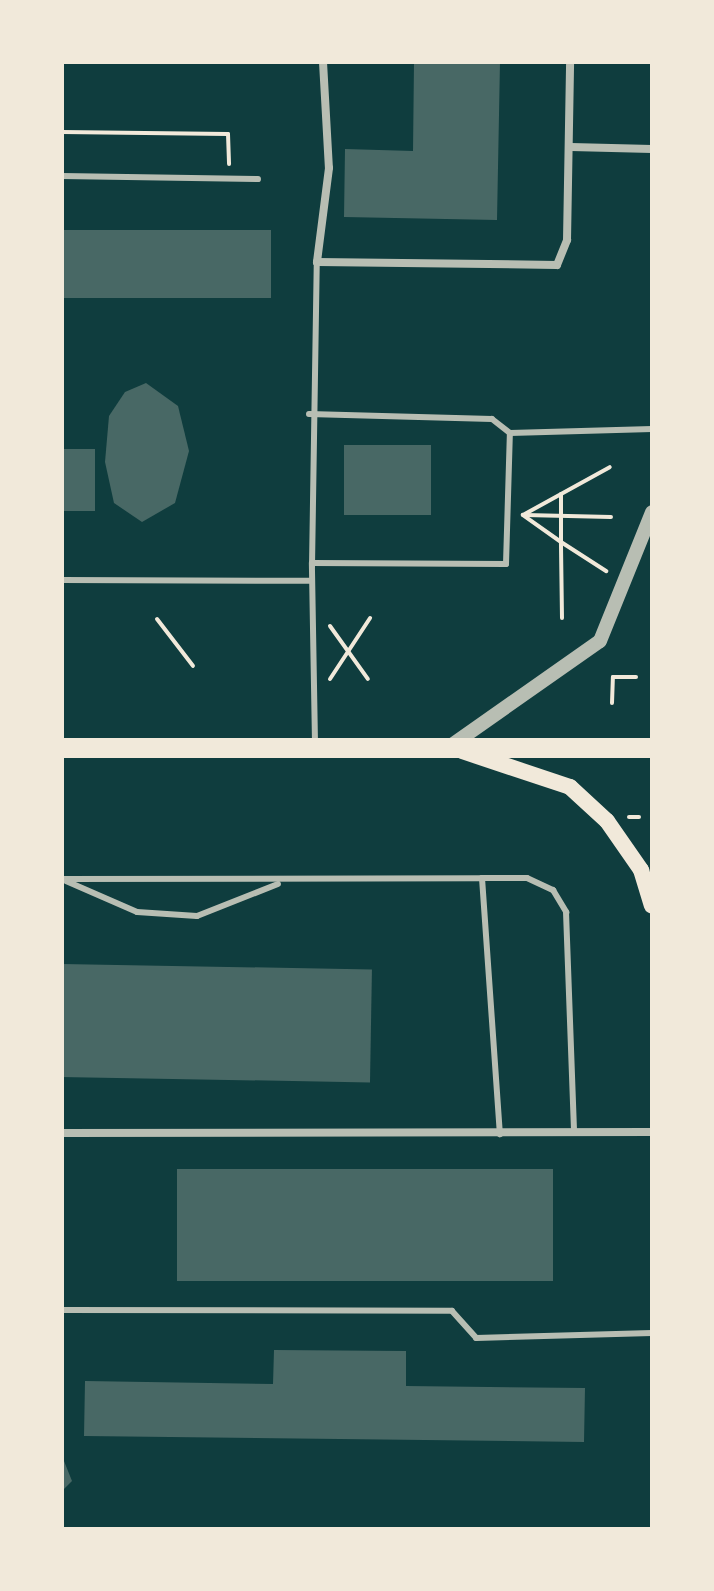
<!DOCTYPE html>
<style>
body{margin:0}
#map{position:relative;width:714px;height:1591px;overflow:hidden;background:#0f3d3e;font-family:"DejaVu Sans",sans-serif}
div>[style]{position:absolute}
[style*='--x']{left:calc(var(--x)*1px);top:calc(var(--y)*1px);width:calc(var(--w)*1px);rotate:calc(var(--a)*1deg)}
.building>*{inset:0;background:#486865;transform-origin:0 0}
.path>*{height:4px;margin:-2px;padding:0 2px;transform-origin:2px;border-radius:2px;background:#f1e9da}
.service>*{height:6px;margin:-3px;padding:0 3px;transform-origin:3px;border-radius:3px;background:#b8beb3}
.minor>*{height:8px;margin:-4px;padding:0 4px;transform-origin:4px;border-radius:4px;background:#b8beb3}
.tertiary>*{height:14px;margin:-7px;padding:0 7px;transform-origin:7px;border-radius:7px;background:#b8beb3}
.secondary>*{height:16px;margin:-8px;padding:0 8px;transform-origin:8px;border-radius:8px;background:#f1e9da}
.primary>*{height:20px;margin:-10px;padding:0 10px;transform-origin:10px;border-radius:10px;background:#f1e9da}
span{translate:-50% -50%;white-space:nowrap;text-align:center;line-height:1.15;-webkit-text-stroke:6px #f1e9da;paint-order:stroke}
.frame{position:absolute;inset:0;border:64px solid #f1e9da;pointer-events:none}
</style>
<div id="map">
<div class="building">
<i style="clip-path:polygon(414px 62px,500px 62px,497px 220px,344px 217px,345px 149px,413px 151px)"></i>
<i style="left:271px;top:230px;width:68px;height:209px;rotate:90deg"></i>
<i style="clip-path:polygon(146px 383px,178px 406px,189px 451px,175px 503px,142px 522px,114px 503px,105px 462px,109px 416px,125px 392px)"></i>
<i style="left:344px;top:445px;width:87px;height:70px"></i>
<i style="left:62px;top:449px;width:33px;height:62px"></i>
<i style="left:62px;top:964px;width:310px;height:113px;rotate:1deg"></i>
<i style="left:177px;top:1169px;width:376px;height:112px"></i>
<i style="clip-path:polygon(274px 1350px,406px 1351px,406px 1386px,585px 1388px,584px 1442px,84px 1436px,85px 1381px,273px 1384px)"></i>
<i style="clip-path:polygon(62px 1456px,72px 1481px,62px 1491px)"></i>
</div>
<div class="path">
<i style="--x:62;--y:132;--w:166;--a:0.7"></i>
<i style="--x:228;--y:134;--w:30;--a:88"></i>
<i style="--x:561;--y:494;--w:48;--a:90"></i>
<i style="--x:561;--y:542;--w:54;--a:32.8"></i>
<i style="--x:525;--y:515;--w:86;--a:1.3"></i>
<i style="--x:562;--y:618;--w:76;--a:-90.8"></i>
<i style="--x:561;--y:542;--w:47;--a:-144.6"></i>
<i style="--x:523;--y:515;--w:99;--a:-28.9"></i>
<i style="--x:157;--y:619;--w:59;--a:52.5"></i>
<i style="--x:330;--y:626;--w:65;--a:54.4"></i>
<i style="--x:330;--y:679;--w:73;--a:-56.7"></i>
<i style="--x:612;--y:703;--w:26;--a:-88"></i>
<i style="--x:613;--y:677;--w:23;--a:0"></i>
<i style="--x:629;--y:817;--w:10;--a:0"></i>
</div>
<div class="service">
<i style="--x:62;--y:176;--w:196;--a:0.9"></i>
<i style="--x:309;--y:414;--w:183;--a:1.6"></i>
<i style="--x:492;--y:419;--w:23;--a:38"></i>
<i style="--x:312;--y:566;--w:304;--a:-89.1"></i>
<i style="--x:62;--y:580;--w:250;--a:0.2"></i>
<i style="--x:315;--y:743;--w:180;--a:-91"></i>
<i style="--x:312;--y:563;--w:194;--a:0.3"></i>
<i style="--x:506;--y:564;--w:131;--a:-88.3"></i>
<i style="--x:510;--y:433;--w:142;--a:-1.6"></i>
<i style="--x:482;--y:878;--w:45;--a:0"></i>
<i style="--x:527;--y:878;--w:29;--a:25"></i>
<i style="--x:553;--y:890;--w:26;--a:59"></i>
<i style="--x:566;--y:912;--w:221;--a:87.9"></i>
<i style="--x:62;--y:879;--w:420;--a:-0.1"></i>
<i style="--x:482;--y:878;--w:257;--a:86"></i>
<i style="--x:66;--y:881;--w:77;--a:23.6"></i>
<i style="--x:137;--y:912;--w:60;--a:3.8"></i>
<i style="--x:197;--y:916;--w:87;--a:-21.6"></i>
<i style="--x:62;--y:1310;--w:390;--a:0.1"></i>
<i style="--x:452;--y:1311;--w:36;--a:48"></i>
<i style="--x:476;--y:1338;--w:176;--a:-1.6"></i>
</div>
<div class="minor">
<i style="--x:323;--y:62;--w:106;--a:86.8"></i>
<i style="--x:329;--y:168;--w:95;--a:97.3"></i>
<i style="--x:317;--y:262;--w:240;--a:0.7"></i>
<i style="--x:557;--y:265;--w:27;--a:-68"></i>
<i style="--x:567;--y:240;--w:178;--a:-89"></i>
<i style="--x:571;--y:147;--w:81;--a:1.4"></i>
<i style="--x:62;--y:1133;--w:590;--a:-0.1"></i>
</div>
<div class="tertiary">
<i style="--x:449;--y:747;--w:184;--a:-35.1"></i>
<i style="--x:600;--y:641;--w:139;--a:-68"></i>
</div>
<div class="secondary">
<i style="--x:462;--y:751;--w:114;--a:18.4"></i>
<i style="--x:570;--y:787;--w:50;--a:42.6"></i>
<i style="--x:607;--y:821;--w:60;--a:55.2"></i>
<i style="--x:641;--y:870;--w:37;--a:73"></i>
</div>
<div class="primary">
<i style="--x:62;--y:748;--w:590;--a:0"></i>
</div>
<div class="frame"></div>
</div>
